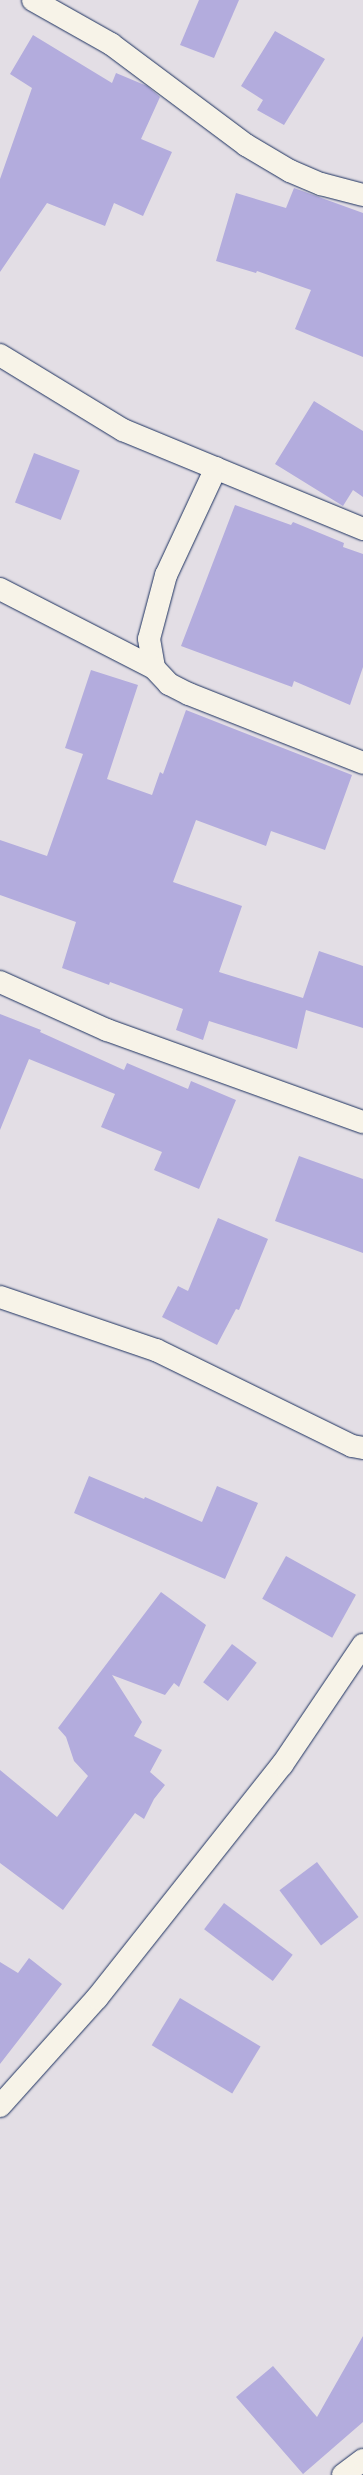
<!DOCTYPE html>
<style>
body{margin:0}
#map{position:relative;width:363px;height:2475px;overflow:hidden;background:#e3dee5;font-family:Caveat,sans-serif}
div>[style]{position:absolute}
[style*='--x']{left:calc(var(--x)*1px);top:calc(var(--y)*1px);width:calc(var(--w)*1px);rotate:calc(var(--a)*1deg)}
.building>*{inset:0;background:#b3acdd;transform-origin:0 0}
.roads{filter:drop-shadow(0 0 1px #1b2f5e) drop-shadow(0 0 1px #1b2f5e)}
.minor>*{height:22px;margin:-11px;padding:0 11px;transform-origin:11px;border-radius:11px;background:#f7f3e8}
span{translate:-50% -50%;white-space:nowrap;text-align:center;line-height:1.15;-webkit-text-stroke:3px #f7f3e8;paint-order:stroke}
</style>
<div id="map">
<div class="building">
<i style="clip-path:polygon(199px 0,239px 0,214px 58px,180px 45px)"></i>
<i style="clip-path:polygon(275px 31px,325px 59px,284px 125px,257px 110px,263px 100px,241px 86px)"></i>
<i style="clip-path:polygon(33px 35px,112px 83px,116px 73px,147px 86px,160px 97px,141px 139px,172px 152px,143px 216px,114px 203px,105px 226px,47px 203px,0 272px,0 179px,32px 88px,10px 74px)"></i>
<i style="clip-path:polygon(294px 188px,363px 213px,363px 357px,295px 329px,311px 290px,257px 271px,256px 273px,216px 261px,236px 193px,286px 208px)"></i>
<i style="clip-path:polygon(314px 401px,363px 431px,363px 497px,353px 490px,343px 506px,275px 464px)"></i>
<i style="left:34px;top:453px;width:49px;height:53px;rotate:21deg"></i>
<i style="clip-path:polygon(235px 505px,291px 525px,293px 522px,344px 543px,343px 547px,363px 554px,363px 667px,350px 705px,294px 681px,292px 687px,181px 646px)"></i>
<i style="clip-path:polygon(91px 670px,138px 685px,107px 779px,152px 795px,160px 772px,163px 774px,186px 710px,352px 775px,325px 850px,271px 831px,266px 846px,196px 820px,173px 882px,242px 906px,219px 972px,303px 998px,319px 951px,363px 966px,363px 1028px,306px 1010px,297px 1049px,209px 1021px,203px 1040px,176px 1030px,183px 1009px,110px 982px,109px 985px,62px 968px,76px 922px,0 895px,0 840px,47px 856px,83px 754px,65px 748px)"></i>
<i style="clip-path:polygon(0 1014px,41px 1030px,40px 1032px,124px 1070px,127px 1063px,188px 1089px,191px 1081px,236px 1100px,199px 1189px,154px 1170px,162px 1152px,101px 1127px,115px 1094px,29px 1059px,0 1130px)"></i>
<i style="clip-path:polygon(299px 1156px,363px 1179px,363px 1253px,275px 1221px)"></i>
<i style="clip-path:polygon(218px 1218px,268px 1239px,239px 1310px,236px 1309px,217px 1345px,162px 1317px,178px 1286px,188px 1291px)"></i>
<i style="clip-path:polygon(89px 1476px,144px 1499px,145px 1497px,202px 1522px,217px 1486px,258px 1503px,225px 1579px,74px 1513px)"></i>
<i style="left:286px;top:1556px;width:80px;height:49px;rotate:29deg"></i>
<i style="clip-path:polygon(161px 1592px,206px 1625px,179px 1687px,174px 1683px,165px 1695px,112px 1675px,142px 1722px,134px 1736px,162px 1750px,150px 1772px,165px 1785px,154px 1799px,144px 1819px,135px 1813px,63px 1910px,0 1863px,0 1770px,57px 1817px,88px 1776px,74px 1761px,66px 1737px,58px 1728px)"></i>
<i style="left:232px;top:1644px;width:31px;height:48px;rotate:37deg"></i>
<i style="left:317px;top:1862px;width:69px;height:47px;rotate:53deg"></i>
<i style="left:224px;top:1903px;width:86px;height:33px;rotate:37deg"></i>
<i style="clip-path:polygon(29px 1958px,62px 1984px,0 2064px,0 1962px,18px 1973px)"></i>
<i style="left:180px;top:1998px;width:94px;height:55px;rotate:31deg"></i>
<i style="clip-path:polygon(363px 2336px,363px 2422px,303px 2474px,236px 2397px,273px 2366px,317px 2417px)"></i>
</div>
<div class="roads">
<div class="minor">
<i style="--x:33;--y:0;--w:90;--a:29.4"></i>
<i style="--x:111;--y:44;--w:169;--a:36.8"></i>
<i style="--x:246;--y:145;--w:51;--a:30.6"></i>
<i style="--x:290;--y:171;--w:34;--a:23"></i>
<i style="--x:321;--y:184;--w:43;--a:14.7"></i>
<i style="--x:0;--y:355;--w:144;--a:31.4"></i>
<i style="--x:123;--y:430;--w:260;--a:22.4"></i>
<i style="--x:216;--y:468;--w:118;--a:115"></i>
<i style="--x:166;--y:575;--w:66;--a:104.9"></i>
<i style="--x:149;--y:639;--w:29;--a:80"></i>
<i style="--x:154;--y:668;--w:22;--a:47"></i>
<i style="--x:169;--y:684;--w:22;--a:27"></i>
<i style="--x:189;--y:694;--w:187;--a:21.6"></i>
<i style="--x:0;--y:589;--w:173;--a:27.2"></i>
<i style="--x:0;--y:982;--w:117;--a:24.2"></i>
<i style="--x:107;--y:1030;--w:272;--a:19.8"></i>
<i style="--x:0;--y:1297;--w:165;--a:18.8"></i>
<i style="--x:156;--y:1350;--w:218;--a:26.1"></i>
<i style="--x:352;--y:1446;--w:11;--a:10"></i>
<i style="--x:0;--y:2106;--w:145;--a:-48.1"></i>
<i style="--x:97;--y:1998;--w:298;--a:-51.6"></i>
<i style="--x:282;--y:1765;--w:145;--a:-56"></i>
<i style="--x:343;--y:2475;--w:25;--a:-37"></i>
</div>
</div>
</div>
